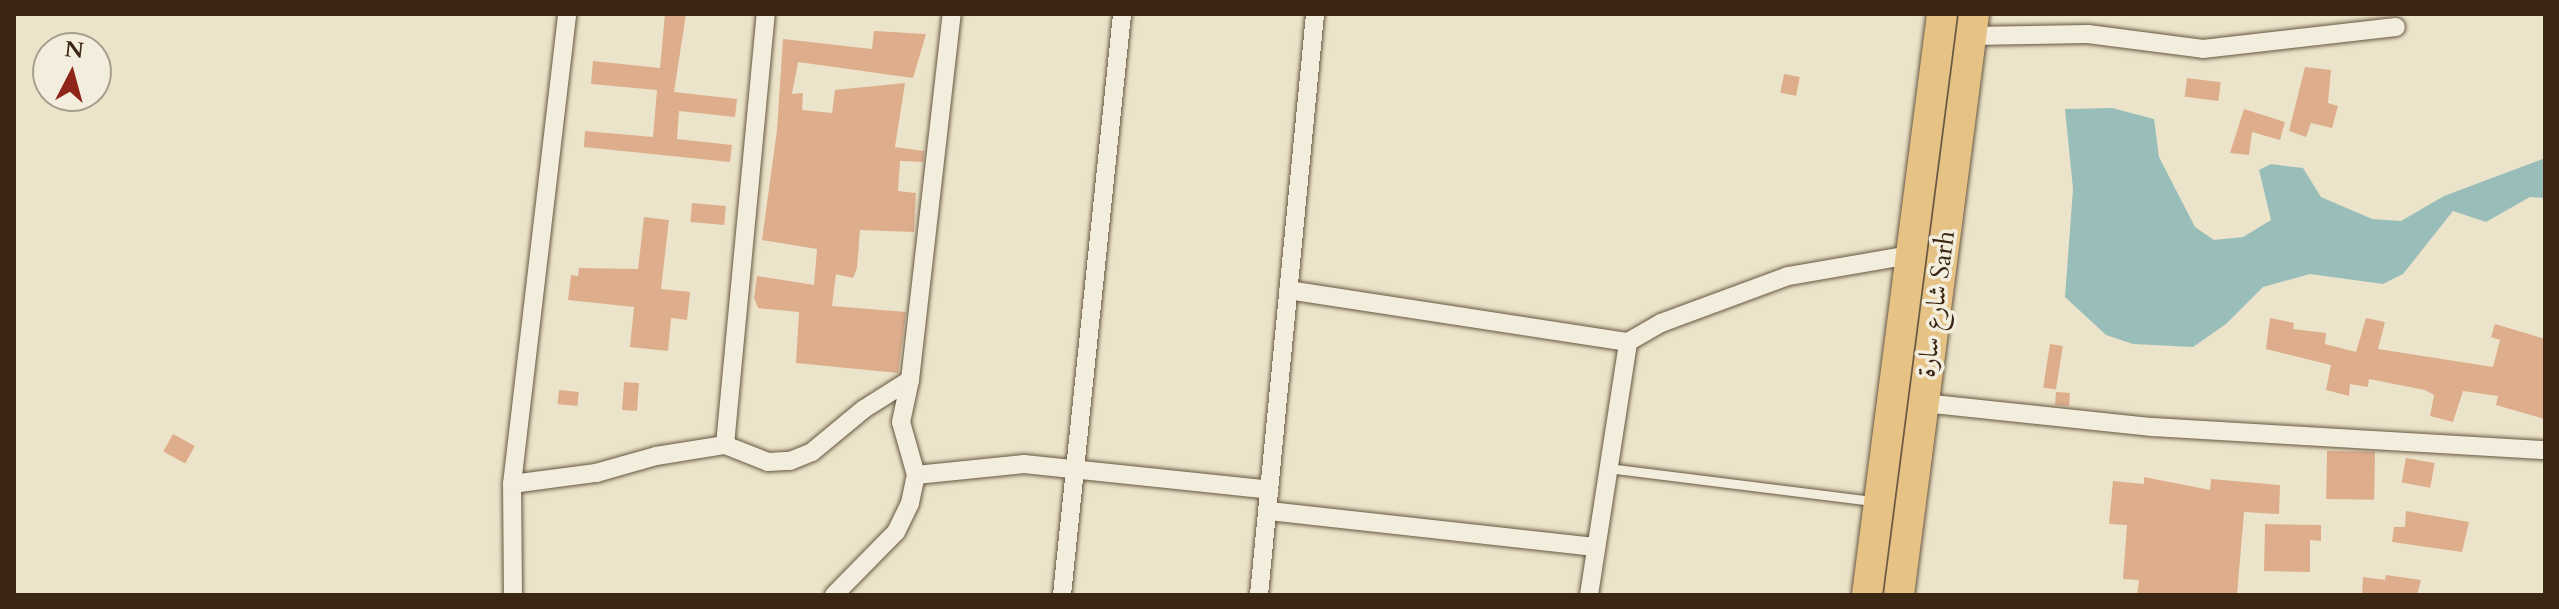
<!DOCTYPE html>
<meta charset="utf-8">
<style>
body{margin:0}
#map{position:relative;width:2559px;height:609px;overflow:hidden;background:#ece4ca;font-family:Cardo,Amiri,serif}
div>[style]{position:absolute}
[style*='--x']{left:calc(var(--x)*1px);top:calc(var(--y)*1px);width:calc(var(--w)*1px);rotate:calc(var(--a)*1deg)}
.water>*{inset:0;background:#99beba}
.building>*{inset:0;background:#ddad8c;transform-origin:0 0}
.roads{filter:drop-shadow(0 0 2px #675641) drop-shadow(0 0 2px #675641)}
.service>*{height:9px;margin:-4.5px;padding:0 4.5px;transform-origin:4.5px;border-radius:4.5px;background:#f3eddd}
.minor>*{height:18px;margin:-9px;padding:0 9px;transform-origin:9px;border-radius:9px;background:#f3eddd}
.trunk>*{height:30px;margin:-15px;padding:0 15px;transform-origin:15px;border-radius:15px;background:#e6c285}
span{translate:-50% -50%;white-space:nowrap;text-align:center;line-height:1.15;-webkit-text-stroke:7px #f3eddd;paint-order:stroke}
.street-label{font-size:26px;color:#3b2613}
.frame{position:absolute;inset:0;border:16px solid #3b2613;pointer-events:none}
.north{position:absolute;left:32px;top:32px;width:80px;height:80px;box-sizing:border-box;background:#f3eddd;border:2px solid #a99d8c;border-radius:50%;rotate:6deg;font-size:22px;font-weight:700;line-height:32px;text-align:center;color:#3b2613}
.north::after{content:'';display:block;margin:auto;width:28px;height:36px;background:#8f2418;clip-path:polygon(50% 0,100% 100%,50% 72%,0 100%)}
</style>
<div id="map">
<div class="water">
<i style="clip-path:polygon(2112px 108px,2154px 119px,2159px 157px,2195px 227px,2214px 240px,2243px 237px,2271px 220px,2259px 170px,2271px 164px,2303px 168px,2321px 197px,2372px 219px,2401px 221px,2444px 196px,2545px 158px,2545px 198px,2530px 197px,2486px 222px,2453px 211px,2403px 274px,2383px 284px,2310px 274px,2263px 287px,2226px 324px,2193px 347px,2133px 344px,2106px 335px,2065px 297px,2073px 189px,2065px 109px)"></i>
</div>
<div class="building">
<i style="clip-path:polygon(665px 14px,686px 14px,674px 92px,737px 99px,735px 117px,679px 111px,677px 139px,732px 145px,730px 162px,584px 147px,585px 131px,653px 137px,657px 90px,591px 84px,593px 61px,660px 68px)"></i>
<i style="clip-path:polygon(874px 31px,926px 34px,913px 78px,798px 62px,792px 94px,803px 93px,802px 110px,832px 113px,835px 90px,905px 83px,895px 147px,924px 151px,923px 162px,900px 161px,898px 191px,916px 193px,914px 232px,860px 230px,857px 268px,853px 278px,836px 274px,832px 306px,906px 312px,898px 373px,796px 363px,799px 312px,758px 308px,754px 298px,757px 276px,814px 285px,817px 249px,762px 240px,777px 130px,783px 39px,872px 49px)"></i>
<i style="clip-path:polygon(2305px 67px,2331px 70px,2328px 103px,2338px 106px,2332px 128px,2311px 123px,2306px 137px,2289px 131px)"></i>
<i style="left:1784px;top:74px;width:16px;height:19px;rotate:11deg"></i>
<i style="left:2187px;top:78px;width:34px;height:19px;rotate:7deg"></i>
<i style="clip-path:polygon(2244px 109px,2285px 122px,2280px 140px,2252px 132px,2249px 155px,2230px 153px)"></i>
<i style="left:692px;top:203px;width:34px;height:19px;rotate:5deg"></i>
<i style="clip-path:polygon(644px 217px,669px 220px,661px 289px,690px 292px,687px 320px,671px 318px,668px 351px,630px 347px,634px 307px,568px 300px,571px 275px,578px 276px,579px 268px,638px 269px)"></i>
<i style="clip-path:polygon(2270px 318px,2294px 323px,2293px 329px,2326px 333px,2325px 344px,2356px 352px,2366px 318px,2385px 322px,2378px 349px,2493px 367px,2500px 340px,2491px 337px,2495px 324px,2545px 339px,2545px 419px,2496px 405px,2498px 396px,2463px 391px,2453px 422px,2430px 416px,2434px 395px,2425px 390px,2369px 379px,2368px 387px,2350px 384px,2349px 396px,2326px 390px,2331px 365px,2266px 349px)"></i>
<i style="left:2050px;top:344px;width:13px;height:44px;rotate:9deg"></i>
<i style="left:624px;top:382px;width:15px;height:28px;rotate:4deg"></i>
<i style="left:559px;top:390px;width:20px;height:14px;rotate:6deg"></i>
<i style="left:2056px;top:392px;width:14px;height:13px;rotate:4deg"></i>
<i style="left:173px;top:434px;width:25px;height:20px;rotate:29deg"></i>
<i style="left:2327px;top:451px;width:48px;height:48px;rotate:1deg"></i>
<i style="left:2406px;top:458px;width:29px;height:25px;rotate:10deg"></i>
<i style="clip-path:polygon(2144px 477px,2210px 490px,2211px 479px,2280px 485px,2279px 514px,2244px 512px,2237px 595px,2137px 595px,2139px 580px,2123px 579px,2127px 525px,2109px 524px,2113px 481px,2144px 484px)"></i>
<i style="clip-path:polygon(2406px 511px,2469px 522px,2462px 552px,2392px 542px,2394px 527px,2405px 527px)"></i>
<i style="clip-path:polygon(2265px 524px,2321px 525px,2321px 541px,2310px 540px,2310px 572px,2264px 571px)"></i>
<i style="clip-path:polygon(2386px 575px,2421px 580px,2417px 595px,2362px 595px,2363px 577px,2385px 580px)"></i>
</div>
<div class="roads">
<div class="service">
<i style="--x:1608;--y:468;--w:268;--a:7.1"></i>
</div>
<div class="minor">
<i style="--x:1971;--y:36;--w:117;--a:-1"></i>
<i style="--x:2088;--y:34;--w:116;--a:7.4"></i>
<i style="--x:2203;--y:49;--w:194;--a:-6.5"></i>
<i style="--x:1288;--y:290;--w:344;--a:8.7"></i>
<i style="--x:1628;--y:342;--w:38;--a:-30"></i>
<i style="--x:1661;--y:323;--w:135;--a:-20.3"></i>
<i style="--x:1788;--y:276;--w:123;--a:-9.8"></i>
<i style="--x:1923;--y:403;--w:231;--a:6"></i>
<i style="--x:2153;--y:427;--w:393;--a:3.4"></i>
<i style="--x:725;--y:445;--w:433;--a:-84.6"></i>
<i style="--x:916;--y:475;--w:109;--a:-5.8"></i>
<i style="--x:1024;--y:464;--w:247;--a:6"></i>
<i style="--x:512;--y:484;--w:85;--a:-7.5"></i>
<i style="--x:596;--y:473;--w:62;--a:-15.8"></i>
<i style="--x:656;--y:456;--w:70;--a:-9.1"></i>
<i style="--x:725;--y:445;--w:46;--a:21.6"></i>
<i style="--x:768;--y:462;--w:22;--a:-3"></i>
<i style="--x:790;--y:461;--w:24;--a:-22"></i>
<i style="--x:812;--y:452;--w:67;--a:-39.6"></i>
<i style="--x:864;--y:409;--w:54;--a:-32.2"></i>
<i style="--x:1269;--y:511;--w:328;--a:6.3"></i>
<i style="--x:513;--y:595;--w:111;--a:-90.5"></i>
<i style="--x:512;--y:484;--w:473;--a:-83.3"></i>
<i style="--x:834;--y:595;--w:88;--a:-45.5"></i>
<i style="--x:896;--y:532;--w:32;--a:-64"></i>
<i style="--x:910;--y:503;--w:29;--a:-78"></i>
<i style="--x:916;--y:475;--w:55;--a:-105.8"></i>
<i style="--x:901;--y:422;--w:43;--a:-77.9"></i>
<i style="--x:910;--y:380;--w:368;--a:-83.5"></i>
<i style="--x:1062;--y:595;--w:584;--a:-84.1"></i>
<i style="--x:1259;--y:595;--w:584;--a:-84.49"></i>
<i style="--x:1589;--y:595;--w:256;--a:-81.2"></i>
</div>
<div class="trunk">
<i style="--x:1867;--y:595;--w:586;--a:-82.64"></i>
<i style="--x:1899;--y:595;--w:586;--a:-82.64"></i>
</div>
</div>
<div class="street-label">
<span style="left:1936px;top:304px;rotate:-82deg">شارع سارة Sarh</span>
</div>
<div class="frame"></div>
<div class="north">N</div>
</div>
